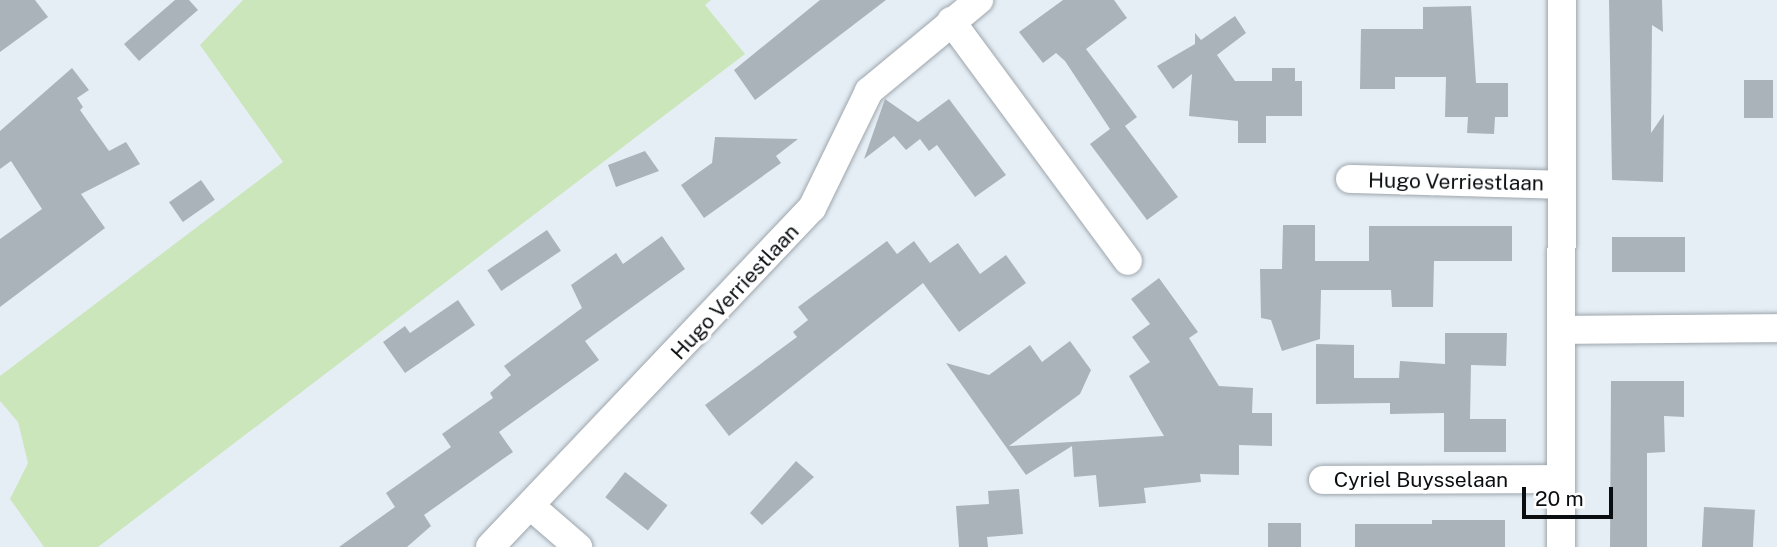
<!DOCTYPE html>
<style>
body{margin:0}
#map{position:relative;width:1777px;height:547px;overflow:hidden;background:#e5eef5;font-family:"Public Sans",sans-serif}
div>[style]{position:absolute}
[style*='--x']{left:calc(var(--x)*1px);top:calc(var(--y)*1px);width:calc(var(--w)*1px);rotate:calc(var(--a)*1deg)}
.green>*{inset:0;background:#cce6bb}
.building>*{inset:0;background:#abb3ba;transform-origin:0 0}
.roads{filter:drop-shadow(0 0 2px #9ea6ac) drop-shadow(0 0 2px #9ea6ac)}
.street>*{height:28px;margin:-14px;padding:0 14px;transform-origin:14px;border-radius:14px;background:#fff}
span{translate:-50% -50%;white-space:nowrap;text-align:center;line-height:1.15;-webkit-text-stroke:7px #fff;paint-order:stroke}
.street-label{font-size:21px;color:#0b0e10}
.scale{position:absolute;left:1522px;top:487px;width:91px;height:32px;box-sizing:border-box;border:4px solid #0b0e10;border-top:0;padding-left:9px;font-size:21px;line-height:24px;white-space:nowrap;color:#0b0e10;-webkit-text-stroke:5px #fff;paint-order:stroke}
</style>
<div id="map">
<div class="green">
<i style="clip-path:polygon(243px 0,711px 0,705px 5px,745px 54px,98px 547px,44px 547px,10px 499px,28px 463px,18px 422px,0 401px,0 376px,283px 162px,200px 45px)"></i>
</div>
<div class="building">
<i style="clip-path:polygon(0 0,35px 0,48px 17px,0 52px)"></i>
<i style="clip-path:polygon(175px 0,189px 0,198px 10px,139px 61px,124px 44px)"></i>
<i style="clip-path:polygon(820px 0,886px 0,755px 100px,734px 70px)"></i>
<i style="clip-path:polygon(1063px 0,1114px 0,1127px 18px,1086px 49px,1137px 117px,1125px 126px,1178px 197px,1147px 220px,1090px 144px,1110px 129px,1065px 61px,1056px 53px,1043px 63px,1019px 32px)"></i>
<i style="clip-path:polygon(1609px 0,1662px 0,1663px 32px,1652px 25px,1651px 133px,1664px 114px,1663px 182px,1612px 180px)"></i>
<i style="clip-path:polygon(1471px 6px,1476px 83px,1508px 83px,1508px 117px,1495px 117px,1494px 134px,1467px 133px,1468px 117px,1445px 117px,1446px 77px,1395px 77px,1395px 89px,1360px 89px,1361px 29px,1423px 29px,1423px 7px)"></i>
<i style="clip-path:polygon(1235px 16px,1246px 33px,1217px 55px,1235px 81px,1272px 81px,1272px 68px,1295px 68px,1295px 81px,1302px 81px,1302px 116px,1266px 116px,1266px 143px,1238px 143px,1238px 121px,1189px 116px,1192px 74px,1173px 89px,1157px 66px,1195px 44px,1195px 33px,1201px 40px)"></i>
<i style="clip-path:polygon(72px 68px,89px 90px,77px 98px,83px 107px,80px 110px,109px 151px,126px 142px,140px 164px,81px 194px,105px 228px,0 307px,0 239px,42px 209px,11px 161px,0 169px,0 131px)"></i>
<i style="left:1744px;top:80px;width:29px;height:38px"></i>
<i style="clip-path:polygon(885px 99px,918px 122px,949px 99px,1006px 175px,975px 197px,937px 145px,929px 151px,920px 139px,906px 150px,894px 136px,864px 159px)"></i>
<i style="clip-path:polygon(715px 137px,798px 139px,776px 156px,781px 163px,704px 218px,681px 185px,712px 163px)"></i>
<i style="clip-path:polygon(645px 151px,659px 171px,616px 187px,608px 165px)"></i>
<i style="left:201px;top:180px;width:24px;height:39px;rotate:55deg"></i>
<i style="clip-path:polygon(1283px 225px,1315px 225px,1315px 261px,1369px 261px,1369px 226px,1512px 226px,1512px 261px,1434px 261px,1433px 307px,1392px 307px,1391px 290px,1321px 290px,1320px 339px,1282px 351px,1271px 320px,1261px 318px,1260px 269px,1282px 269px)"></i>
<i style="left:547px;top:230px;width:25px;height:72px;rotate:56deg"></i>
<i style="clip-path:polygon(662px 236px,685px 269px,585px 341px,599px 360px,499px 432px,513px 452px,424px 515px,431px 526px,407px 547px,339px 547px,395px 507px,386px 493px,451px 447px,442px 434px,493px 398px,490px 393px,511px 375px,504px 366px,582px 308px,571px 285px,616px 253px,623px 264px)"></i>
<i style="left:1612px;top:237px;width:73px;height:35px"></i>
<i style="clip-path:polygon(887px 241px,897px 254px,914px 241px,930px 263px,958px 243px,980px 274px,1006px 255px,1026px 283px,959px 332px,923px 283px,729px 436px,705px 405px,797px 337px,793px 332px,808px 320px,798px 307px)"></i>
<i style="clip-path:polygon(1159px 278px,1198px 332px,1189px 338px,1219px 386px,1253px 388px,1252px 413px,1272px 413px,1272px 446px,1239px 445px,1239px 475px,1200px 474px,1201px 482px,1144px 488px,1146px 503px,1099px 507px,1096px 475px,1074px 477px,1072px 446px,1026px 475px,946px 363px,989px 375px,1030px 345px,1042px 362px,1070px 341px,1091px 370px,1080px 394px,1009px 446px,1164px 436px,1129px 376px,1150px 362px,1132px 337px,1150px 324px,1131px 299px)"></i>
<i style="clip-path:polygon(458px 300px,475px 325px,405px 373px,383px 342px,405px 326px,410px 333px)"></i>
<i style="clip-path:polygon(1445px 333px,1507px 333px,1506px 366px,1471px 365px,1470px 419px,1506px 419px,1506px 452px,1444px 452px,1444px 413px,1390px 414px,1390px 403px,1316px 404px,1316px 344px,1354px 345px,1354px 378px,1399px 378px,1400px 361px,1445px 364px)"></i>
<i style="clip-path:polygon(1611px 381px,1684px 381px,1684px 417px,1664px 416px,1665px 452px,1647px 453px,1647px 547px,1610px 547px)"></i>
<i style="clip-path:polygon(796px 461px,814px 477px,762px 525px,750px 513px)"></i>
<i style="left:625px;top:472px;width:54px;height:32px;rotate:38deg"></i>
<i style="clip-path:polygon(1019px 489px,1023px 534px,987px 537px,988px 547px,959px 547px,956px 506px,989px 504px,988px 491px)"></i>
<i style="left:1704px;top:507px;width:51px;height:40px;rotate:3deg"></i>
<i style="clip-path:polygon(1432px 520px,1505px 520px,1505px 547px,1355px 547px,1355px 524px,1432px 524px)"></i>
<i style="left:1268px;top:523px;width:33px;height:24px"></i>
</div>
<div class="roads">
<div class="street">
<i style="--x:951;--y:21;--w:298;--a:53.6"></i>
<i style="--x:1350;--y:179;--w:212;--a:1.6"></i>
<i style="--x:1565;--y:330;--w:212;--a:-0.5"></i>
<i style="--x:1323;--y:480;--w:238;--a:-0.2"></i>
<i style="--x:533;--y:508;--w:60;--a:40.9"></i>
<i style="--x:490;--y:547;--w:468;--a:-46.5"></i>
<i style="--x:812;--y:208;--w:130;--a:-64"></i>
<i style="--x:869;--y:91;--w:143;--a:-39.6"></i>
<i style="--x:1561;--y:547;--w:547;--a:-89.9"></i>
</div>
</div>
<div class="street-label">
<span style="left:1456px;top:182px;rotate:1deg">Hugo Verriestlaan</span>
<span style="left:735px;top:292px;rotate:-47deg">Hugo Verriestlaan</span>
<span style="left:1421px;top:480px">Cyriel Buysselaan</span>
</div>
<div class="scale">20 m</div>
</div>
